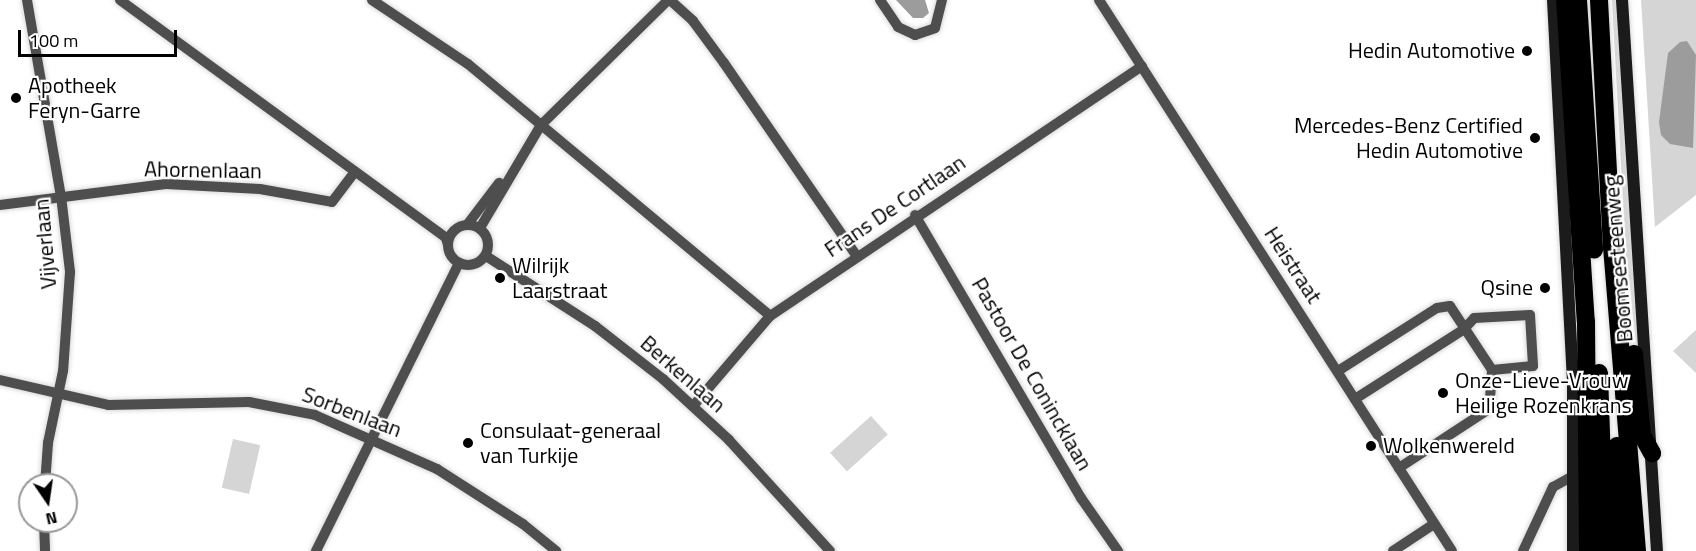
<!DOCTYPE html>
<style>
body{margin:0}
#map{position:relative;width:1696px;height:551px;overflow:hidden;background:#fff;font-family:"Titillium Web",sans-serif}
div>[style]{position:absolute}
[style*='--x']{left:calc(var(--x)*1px);top:calc(var(--y)*1px);width:calc(var(--w)*1px);rotate:calc(var(--a)*1deg)}
.green>*{inset:0;background:#d5d5d5;transform-origin:0 0}
.water>*{inset:0;background:#9c9c9c}
.roads{filter:drop-shadow(0 0 2px #dbdbdb) drop-shadow(0 0 2px #dbdbdb)}
.minor>*{height:10px;margin:-5px;padding:0 5px;transform-origin:5px;border-radius:5px;background:#4e4e4e}
.minor>.ring{margin:-5px;padding:0;box-sizing:content-box;background:none;border:10px solid #4e4e4e;border-radius:50%}
.secondary>*{height:12px;margin:-6px;padding:0 6px;transform-origin:6px;border-radius:6px;background:#1b1b1b}
.motorway>*{height:18px;margin:-9px;padding:0 9px;transform-origin:9px;border-radius:9px;background:#000}
.dots>*{width:16px;height:16px;translate:-50% -50%;box-sizing:border-box;border:3px solid #fff;border-radius:50%}
span{translate:-50% -50%;white-space:nowrap;text-align:center;line-height:1.15;-webkit-text-stroke:4.5px #fff;paint-order:stroke}
.poi-label{font-size:22px;color:#000}
.right{translate:-100% -50%;text-align:right}
.left{translate:0 -50%;text-align:left}
.street-label{font-size:22px;color:#000}
.north{position:absolute;left:18px;top:473px;width:60px;height:60px;box-sizing:border-box;background:#fff;border:2px solid #999;border-radius:50%;rotate:167deg;font-size:16px;font-weight:700;line-height:24px;text-align:center;color:#000}
.north::after{content:'';display:block;margin:auto;width:21px;height:27px;background:#000;clip-path:polygon(50% 0,100% 100%,50% 72%,0 100%)}
.scale{position:absolute;left:18px;top:30px;width:159px;height:27px;box-sizing:border-box;border:3px solid #000;border-top:0;padding-left:8px;font-size:18px;line-height:21px;white-space:nowrap;color:#000;-webkit-text-stroke:4px #fff;paint-order:stroke}
</style>
<div id="map">
<div class="green">
<i style="clip-path:polygon(1612px 0,1617px 0,1641px 385px,1626px 255px)"></i>
<i style="clip-path:polygon(1641px 0,1696px 0,1696px 195px,1655px 227px)"></i>
<i style="clip-path:polygon(1696px 330px,1696px 373px,1673px 351px)"></i>
<i style="left:871px;top:416px;width:25px;height:55px;rotate:48deg"></i>
<i style="left:233px;top:439px;width:28px;height:50px;rotate:13deg"></i>
</div>
<div class="water">
<i style="clip-path:polygon(896px 0,925px 0,929px 13px,923px 18px,913px 18px)"></i>
<i style="clip-path:polygon(1687px 41px,1696px 55px,1693px 148px,1670px 144px,1661px 135px,1659px 122px,1668px 53px,1680px 42px)"></i>
</div>
<div class="roads">
<div class="minor">
<i style="--x:27;--y:0;--w:199;--a:80.2"></i>
<i style="--x:61;--y:196;--w:77;--a:83.2"></i>
<i style="--x:70;--y:272;--w:99;--a:94"></i>
<i style="--x:63;--y:371;--w:74;--a:101.8"></i>
<i style="--x:48;--y:443;--w:42;--a:94.1"></i>
<i style="--x:120;--y:0;--w:404;--a:36.1"></i>
<i style="--x:446;--y:238;--w:7;--a:74"></i>
<i style="--x:372;--y:0;--w:115;--a:33.7"></i>
<i style="--x:468;--y:64;--w:393;--a:39.8"></i>
<i style="--x:670;--y:0;--w:31;--a:42"></i>
<i style="--x:693;--y:21;--w:52;--a:53.6"></i>
<i style="--x:724;--y:63;--w:233;--a:55.5"></i>
<i style="--x:880;--y:0;--w:32;--a:56"></i>
<i style="--x:898;--y:27;--w:19;--a:25"></i>
<i style="--x:915;--y:35;--w:21;--a:-19"></i>
<i style="--x:935;--y:28;--w:29;--a:-76"></i>
<i style="--x:1099;--y:0;--w:654;--a:57.35"></i>
<i style="--x:0;--y:205;--w:167;--a:-7.2"></i>
<i style="--x:166;--y:184;--w:94;--a:3"></i>
<i style="--x:260;--y:189;--w:73;--a:10.2"></i>
<i style="--x:332;--y:202;--w:38;--a:-53"></i>
<i style="--x:915;--y:215;--w:328;--a:59.6"></i>
<i style="--x:1081;--y:498;--w:65;--a:55.1"></i>
<i class="ring" style="left:448px;top:225px;width:30px;height:30px"></i>
<i style="--x:467;--y:225;--w:53;--a:-52.7"></i>
<i style="--x:480;--y:228;--w:120;--a:-59.4"></i>
<i style="--x:541;--y:125;--w:178;--a:-44.5"></i>
<i style="--x:486;--y:256;--w:130;--a:32.7"></i>
<i style="--x:595;--y:326;--w:86;--a:37.9"></i>
<i style="--x:663;--y:379;--w:90;--a:42.7"></i>
<i style="--x:729;--y:440;--w:150;--a:47.7"></i>
<i style="--x:1338;--y:371;--w:117;--a:-32.5"></i>
<i style="--x:1437;--y:308;--w:13;--a:-9"></i>
<i style="--x:1450;--y:306;--w:77;--a:56.7"></i>
<i style="--x:1492;--y:370;--w:39;--a:94"></i>
<i style="--x:1489;--y:409;--w:108;--a:146.8"></i>
<i style="--x:0;--y:380;--w:111;--a:13"></i>
<i style="--x:108;--y:405;--w:141;--a:-1.2"></i>
<i style="--x:249;--y:402;--w:67;--a:11.1"></i>
<i style="--x:315;--y:415;--w:133;--a:23.9"></i>
<i style="--x:437;--y:469;--w:102;--a:32.6"></i>
<i style="--x:523;--y:524;--w:43;--a:39.3"></i>
<i style="--x:1355;--y:399;--w:128;--a:-32.6"></i>
<i style="--x:1463;--y:330;--w:16;--a:-47"></i>
<i style="--x:1474;--y:318;--w:56;--a:-3.1"></i>
<i style="--x:1530;--y:315;--w:51;--a:86.6"></i>
<i style="--x:1533;--y:366;--w:41;--a:174.4"></i>
<i style="--x:694;--y:405;--w:117;--a:-49.5"></i>
<i style="--x:770;--y:316;--w:448;--a:-33.9"></i>
<i style="--x:44;--y:521;--w:30;--a:88"></i>
<i style="--x:316;--y:551;--w:322;--a:-63.6"></i>
<i style="--x:1393;--y:551;--w:49;--a:-33.4"></i>
<i style="--x:1523;--y:551;--w:71;--a:-64.9"></i>
<i style="--x:1553;--y:487;--w:23;--a:-29"></i>
</div>
<div class="secondary">
<i style="--x:1553;--y:0;--w:378;--a:87"></i>
<i style="--x:1573;--y:377;--w:174;--a:90"></i>
<i style="--x:1622;--y:0;--w:552;--a:86.37"></i>
</div>
<div class="motorway">
<i style="--x:1565;--y:0;--w:322;--a:86.3"></i>
<i style="--x:1586;--y:321;--w:230;--a:89.5"></i>
<i style="--x:1578;--y:0;--w:250;--a:86.3"></i>
<i style="--x:1599;--y:0;--w:247;--a:87"></i>
<i style="--x:1612;--y:247;--w:305;--a:85.3"></i>
<i style="--x:1634;--y:354;--w:81;--a:84.4"></i>
<i style="--x:1642;--y:435;--w:21;--a:61"></i>
<i style="--x:1599;--y:373;--w:178;--a:88.1"></i>
<i style="--x:1617;--y:446;--w:105;--a:87.3"></i>
</div>
</div>
<div class="dots">
<i style="left:1527px;top:51px;background:#000"></i>
<i style="left:16px;top:98px;background:#000"></i>
<i style="left:1535px;top:138px;background:#000"></i>
<i style="left:500px;top:278px;background:#000"></i>
<i style="left:1545px;top:288px;background:#000"></i>
<i style="left:1443px;top:393px;background:#000"></i>
<i style="left:468px;top:443px;background:#000"></i>
<i style="left:1371px;top:446px;background:#000"></i>
</div>
<div class="poi-label">
<span class="right" style="left:1515px;top:51px">Hedin Automotive</span>
<span class="left" style="left:28px;top:98px">Apotheek<br>Feryn-Garre</span>
<span class="right" style="left:1523px;top:138px">Mercedes-Benz Certified<br>Hedin Automotive</span>
<span class="left" style="left:512px;top:278px">Wilrijk<br>Laarstraat</span>
<span class="right" style="left:1533px;top:288px">Qsine</span>
<span class="left" style="left:1455px;top:393px">Onze-Lieve-Vrouw<br>Heilige Rozenkrans</span>
<span class="left" style="left:480px;top:443px">Consulaat-generaal<br>van Turkije</span>
<span class="left" style="left:1383px;top:446px">Wolkenwereld</span>
</div>
<div class="street-label">
<span style="left:203px;top:170px;rotate:1deg">Ahornenlaan</span>
<span style="left:895px;top:206px;rotate:-34deg">Frans De Cortlaan</span>
<span style="left:45px;top:244px;rotate:-95deg">Vijverlaan</span>
<span style="left:1618px;top:259px;rotate:-95deg">Boomsesteenweg</span>
<span style="left:1293px;top:265px;rotate:57deg">Heistraat</span>
<span style="left:683px;top:374px;rotate:41deg">Berkenlaan</span>
<span style="left:1032px;top:374px;rotate:60deg">Pastoor De Conincklaan</span>
<span style="left:352px;top:412px;rotate:21deg">Sorbenlaan</span>
</div>
<div class="north">N</div>
<div class="scale">100 m</div>
</div>
